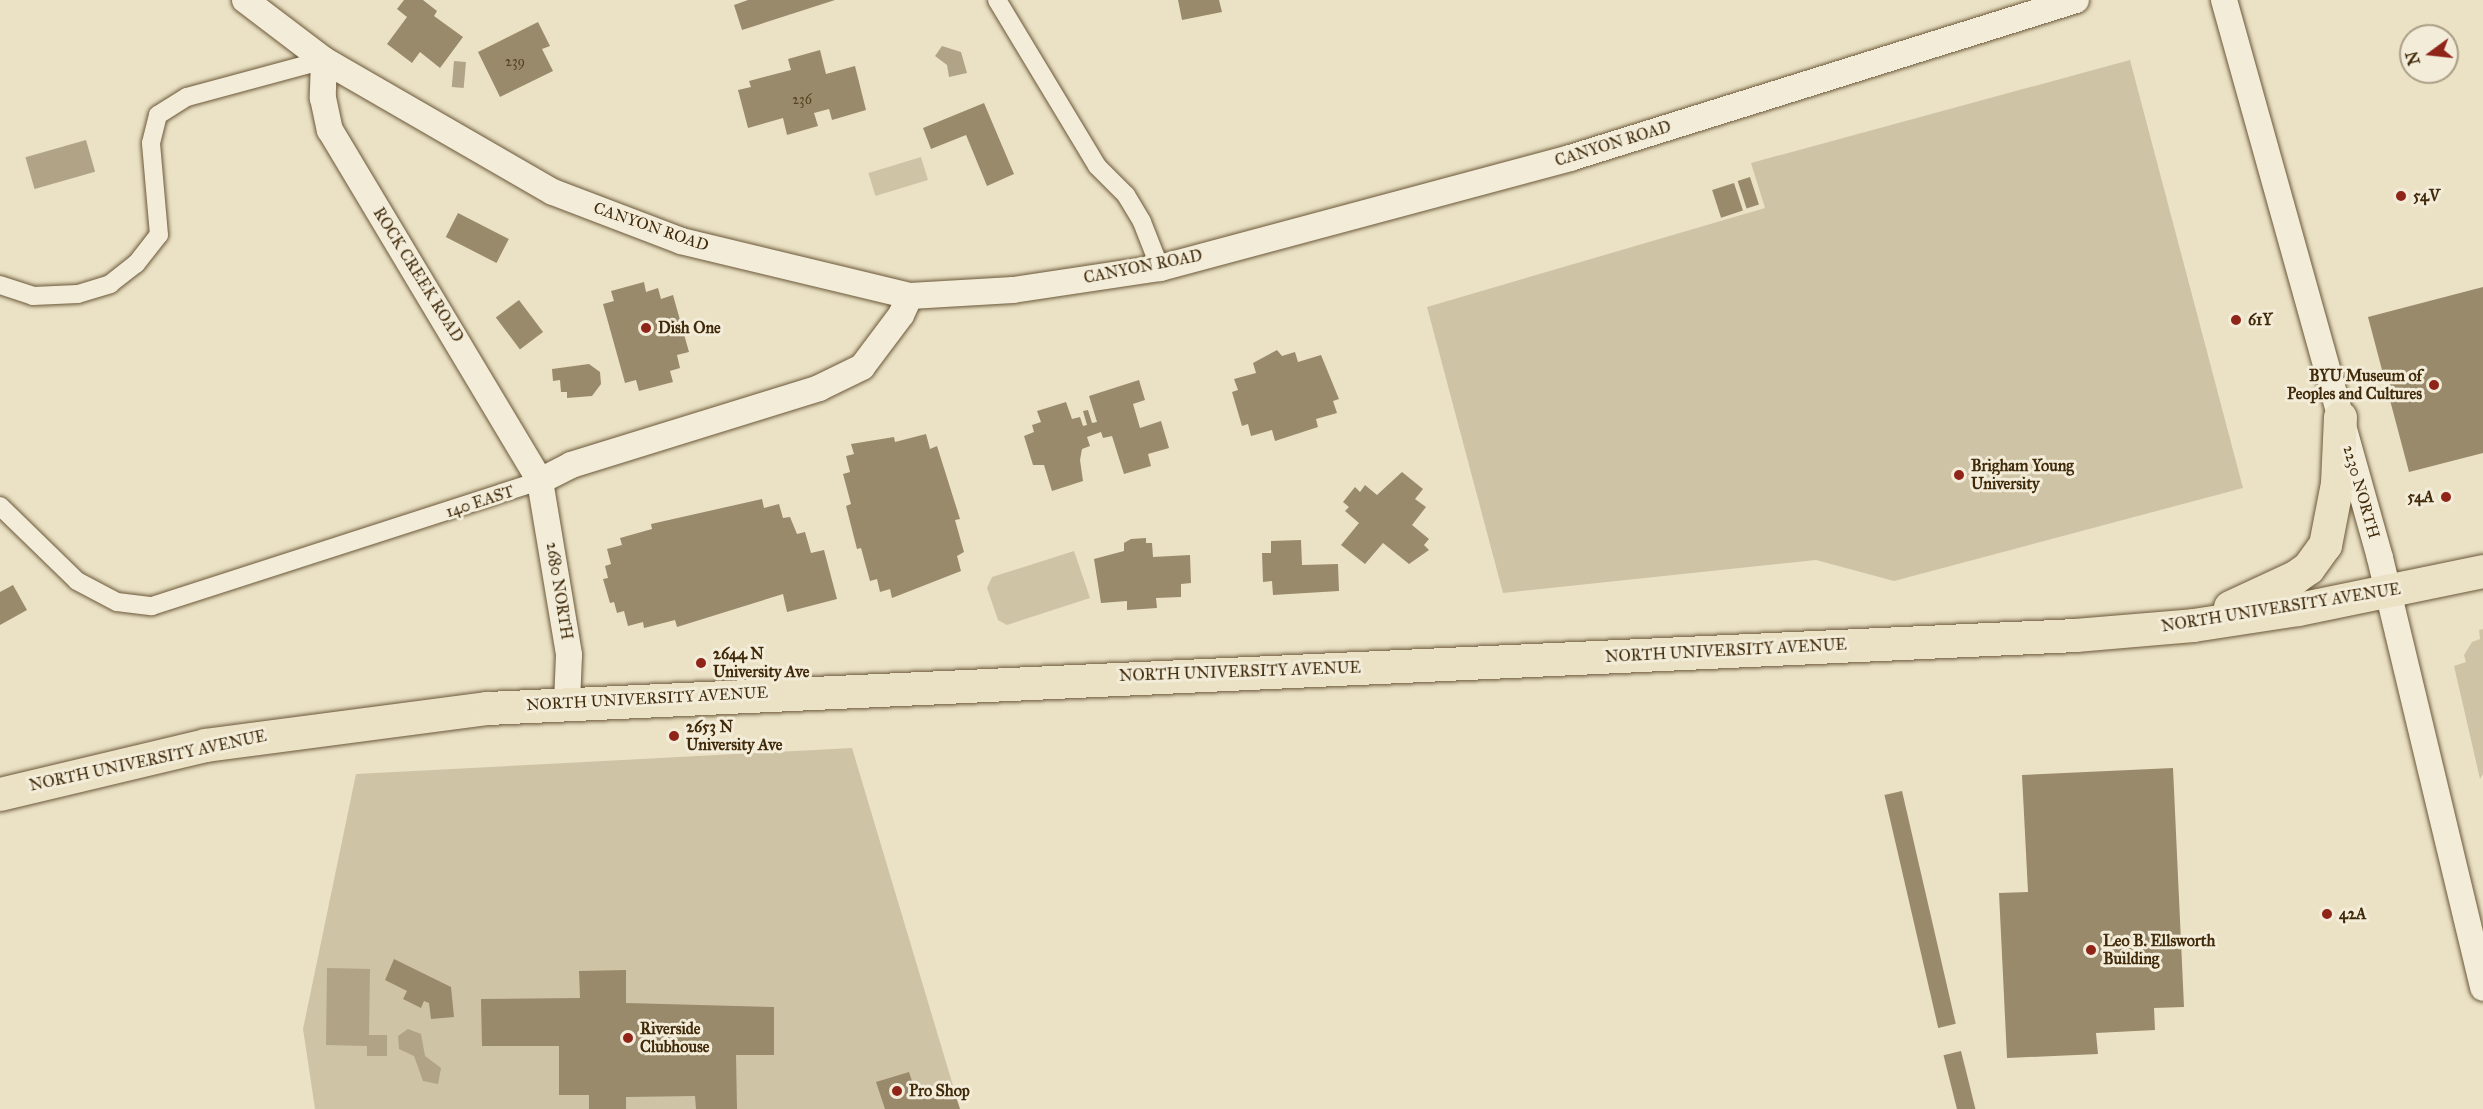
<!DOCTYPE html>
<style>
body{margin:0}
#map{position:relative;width:2483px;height:1109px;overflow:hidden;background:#ebe2c5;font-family:"IM FELL Great Primer",serif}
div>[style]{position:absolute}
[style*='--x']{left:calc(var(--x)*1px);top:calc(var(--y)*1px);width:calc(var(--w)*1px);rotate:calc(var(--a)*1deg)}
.green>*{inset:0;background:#cec3a5;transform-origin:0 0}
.water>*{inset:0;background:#b1a385;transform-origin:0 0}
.building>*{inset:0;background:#998a6b;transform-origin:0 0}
.roads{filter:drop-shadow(0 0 2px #6b5839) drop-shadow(0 0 2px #6b5839)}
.street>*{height:18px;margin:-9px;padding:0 9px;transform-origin:9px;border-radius:9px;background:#f2ecd9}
.secondary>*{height:26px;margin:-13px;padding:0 13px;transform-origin:13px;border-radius:13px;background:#f2ecd9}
.highway>*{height:33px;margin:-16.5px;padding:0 16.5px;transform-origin:16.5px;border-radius:16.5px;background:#ebe2c5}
.dots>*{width:16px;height:16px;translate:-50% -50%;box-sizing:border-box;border:3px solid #f2ecd9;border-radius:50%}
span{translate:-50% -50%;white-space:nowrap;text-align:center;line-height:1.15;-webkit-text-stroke:6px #f2ecd9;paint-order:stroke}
.number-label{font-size:14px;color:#564222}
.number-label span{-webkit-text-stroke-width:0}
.street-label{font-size:16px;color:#402a0a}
.poi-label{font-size:16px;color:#402a0a;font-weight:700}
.left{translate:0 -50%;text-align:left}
.right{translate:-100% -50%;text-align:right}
.north{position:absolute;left:2399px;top:24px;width:60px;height:60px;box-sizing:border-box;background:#f2ecd9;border:2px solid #ab9e86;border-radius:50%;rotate:255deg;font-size:16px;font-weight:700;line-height:24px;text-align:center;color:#402a0a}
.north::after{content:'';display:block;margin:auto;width:21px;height:27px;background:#8f2418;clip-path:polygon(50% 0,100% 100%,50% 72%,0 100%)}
</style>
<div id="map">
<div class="green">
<i style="clip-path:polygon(2130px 60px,2243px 488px,1894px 581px,1816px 560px,1503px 593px,1427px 307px,1765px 208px,1751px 163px)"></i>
<i style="left:921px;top:157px;width:24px;height:55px;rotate:73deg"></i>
<i style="clip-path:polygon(1074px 551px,1090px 598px,1007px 625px,998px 620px,987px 588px,992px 577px)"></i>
<i style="clip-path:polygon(2483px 629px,2483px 774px,2480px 779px,2454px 666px,2466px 662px,2464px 655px,2472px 642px,2480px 639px,2479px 630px)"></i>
<i style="clip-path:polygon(852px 748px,960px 1109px,315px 1109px,303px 1029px,356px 774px)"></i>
</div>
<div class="water">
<i style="clip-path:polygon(942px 46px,961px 52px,967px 73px,949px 77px,947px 65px,935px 56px)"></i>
<i style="left:454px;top:61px;width:12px;height:26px;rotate:5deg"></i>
<i style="left:86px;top:140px;width:33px;height:63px;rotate:74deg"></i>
<i style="clip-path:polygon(327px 968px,370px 969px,369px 1035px,387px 1035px,387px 1056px,367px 1056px,367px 1046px,326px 1045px)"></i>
<i style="clip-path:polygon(408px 1029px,421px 1034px,425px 1056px,441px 1068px,438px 1084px,423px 1081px,414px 1056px,399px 1049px,398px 1036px)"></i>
</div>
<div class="building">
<i style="clip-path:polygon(404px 0,423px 0,437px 11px,434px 16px,463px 37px,440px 68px,420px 52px,412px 63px,387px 44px,407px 17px,397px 9px)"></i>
<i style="clip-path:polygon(748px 0,835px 0,742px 30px,734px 5px)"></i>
<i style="clip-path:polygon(1178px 0,1219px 0,1222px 12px,1182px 20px)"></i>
<i style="clip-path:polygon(538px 22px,550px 46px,542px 49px,553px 71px,500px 97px,478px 52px)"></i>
<i style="clip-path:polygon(820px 50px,826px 74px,855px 66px,866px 110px,832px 120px,829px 109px,814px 113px,818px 126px,787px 135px,783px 118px,748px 128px,738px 90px,751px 87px,749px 81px,791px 70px,788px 59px)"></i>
<i style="clip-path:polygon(984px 103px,1014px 174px,987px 186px,966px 135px,931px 149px,923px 128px)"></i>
<i style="left:1750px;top:177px;width:29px;height:13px;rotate:72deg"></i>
<i style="left:1734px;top:183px;width:29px;height:23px;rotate:72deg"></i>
<i style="left:458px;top:213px;width:57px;height:27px;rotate:27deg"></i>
<i style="clip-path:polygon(644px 282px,646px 292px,658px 288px,661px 299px,673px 295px,689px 352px,677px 355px,680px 368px,670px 371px,673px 382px,639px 391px,636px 380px,625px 383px,603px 304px,614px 301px,611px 291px)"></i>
<i style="clip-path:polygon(2483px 287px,2483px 453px,2409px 472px,2368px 317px)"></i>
<i style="left:519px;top:300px;width:40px;height:29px;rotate:53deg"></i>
<i style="clip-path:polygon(1277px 350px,1282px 356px,1295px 352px,1298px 362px,1321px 355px,1339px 399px,1333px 401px,1337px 413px,1316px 419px,1318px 427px,1275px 441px,1272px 430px,1251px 436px,1248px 424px,1242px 426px,1232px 392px,1238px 390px,1234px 379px,1256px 373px,1253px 363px)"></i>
<i style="clip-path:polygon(589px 364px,600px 372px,601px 384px,592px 396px,567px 398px,567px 392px,561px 392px,560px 380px,553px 381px,552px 369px)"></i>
<i style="clip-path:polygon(1139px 380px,1145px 400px,1133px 404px,1140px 428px,1161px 421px,1169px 448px,1148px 454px,1151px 466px,1124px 474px,1112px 436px,1103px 438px,1101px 432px,1087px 437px,1090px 446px,1082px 449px,1080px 460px,1083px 481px,1052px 491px,1044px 465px,1033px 465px,1024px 436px,1034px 432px,1032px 425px,1041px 422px,1037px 411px,1066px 402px,1072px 419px,1080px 417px,1083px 426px,1087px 425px,1083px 411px,1088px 410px,1092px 423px,1097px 422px,1089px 396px)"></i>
<i style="clip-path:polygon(926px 434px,930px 449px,937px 446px,960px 519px,955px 520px,964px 552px,957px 556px,961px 571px,892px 598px,890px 589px,880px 592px,877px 579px,870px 581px,861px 548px,857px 549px,846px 506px,851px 504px,843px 474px,850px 472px,846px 456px,854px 454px,851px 444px,894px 437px,895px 442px)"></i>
<i style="clip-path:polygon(1402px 472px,1423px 489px,1415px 499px,1426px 507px,1412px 525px,1429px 539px,1424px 545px,1429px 550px,1409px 564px,1383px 543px,1365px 564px,1341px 545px,1359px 523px,1345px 511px,1349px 507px,1343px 502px,1355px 487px,1360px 492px,1365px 485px,1377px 495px)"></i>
<i style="clip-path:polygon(762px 499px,764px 508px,779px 504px,783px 518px,790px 517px,797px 534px,805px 532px,811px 553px,824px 550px,837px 599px,787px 612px,783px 594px,677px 627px,675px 620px,644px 628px,643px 622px,628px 626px,624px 611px,617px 613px,614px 602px,610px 603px,603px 579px,608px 578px,605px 566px,611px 564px,607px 549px,622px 545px,620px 538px,652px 529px,651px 524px)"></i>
<i style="clip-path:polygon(1146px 538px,1146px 543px,1152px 543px,1153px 557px,1190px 555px,1191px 583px,1181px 584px,1181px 597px,1156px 598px,1157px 608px,1127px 610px,1127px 601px,1101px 603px,1094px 559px,1124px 551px,1124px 543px,1131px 539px)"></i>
<i style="clip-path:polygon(1301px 540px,1302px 565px,1338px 564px,1339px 591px,1273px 595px,1272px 581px,1263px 582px,1262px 553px,1271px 553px,1271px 541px)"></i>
<i style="clip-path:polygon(13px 585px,27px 610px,0 625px,0 592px)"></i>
<i style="clip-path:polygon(2173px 768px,2184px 1007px,2154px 1008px,2155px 1030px,2096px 1033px,2098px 1054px,2007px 1058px,1999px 893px,2028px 892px,2022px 775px)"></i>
<i style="left:1902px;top:791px;width:239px;height:18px;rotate:77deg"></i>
<i style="clip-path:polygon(394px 959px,451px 987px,454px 1017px,431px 1019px,429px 1003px,424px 1001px,421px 1008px,403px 999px,407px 991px,385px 980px)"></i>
<i style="clip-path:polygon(626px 970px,626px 1003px,774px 1007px,774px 1055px,736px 1055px,737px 1109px,696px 1109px,695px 1096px,626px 1097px,626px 1109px,589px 1109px,589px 1095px,559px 1095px,559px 1046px,482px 1046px,481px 999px,580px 998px,579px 971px)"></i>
<i style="left:1961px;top:1051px;width:60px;height:18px;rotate:76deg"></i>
<i style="clip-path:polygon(909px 1072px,917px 1096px,952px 1085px,960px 1109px,885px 1109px,876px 1082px)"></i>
</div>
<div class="roads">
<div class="street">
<i style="--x:997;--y:0;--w:194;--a:58.9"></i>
<i style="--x:1097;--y:166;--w:41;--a:45"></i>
<i style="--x:1126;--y:195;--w:31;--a:59"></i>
<i style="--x:1142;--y:222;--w:49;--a:68.6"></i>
<i style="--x:0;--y:285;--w:35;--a:18"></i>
<i style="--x:33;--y:296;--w:45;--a:-2.5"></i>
<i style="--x:78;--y:294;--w:34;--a:-17"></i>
<i style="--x:110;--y:284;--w:33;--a:-38"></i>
<i style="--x:136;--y:264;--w:37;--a:-52"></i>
<i style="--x:159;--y:235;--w:92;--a:-95"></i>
<i style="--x:151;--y:143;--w:29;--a:-76"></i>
<i style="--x:158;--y:115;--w:34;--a:-32"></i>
<i style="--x:187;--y:97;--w:142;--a:-15.1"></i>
<i style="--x:0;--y:506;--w:107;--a:44.2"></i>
<i style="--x:77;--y:581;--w:45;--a:27.7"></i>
<i style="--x:117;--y:602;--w:35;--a:7"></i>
<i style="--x:152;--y:606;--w:408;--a:-17.9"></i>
</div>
<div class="secondary">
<i style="--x:245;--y:0;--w:99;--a:37.2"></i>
<i style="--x:324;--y:60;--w:264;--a:30"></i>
<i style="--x:553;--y:192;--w:137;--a:20.9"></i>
<i style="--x:681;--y:241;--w:236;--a:13.5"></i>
<i style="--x:910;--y:296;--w:103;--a:-3.3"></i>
<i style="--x:1013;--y:290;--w:149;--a:-8.5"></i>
<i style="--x:1160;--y:268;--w:424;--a:-15"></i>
<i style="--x:1570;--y:158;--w:530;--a:-17.34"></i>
<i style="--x:2224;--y:0;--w:579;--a:74.38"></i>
<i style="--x:2380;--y:558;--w:442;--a:76.5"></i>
<i style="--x:324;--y:60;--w:38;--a:92"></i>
<i style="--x:323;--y:98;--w:33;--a:78"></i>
<i style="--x:330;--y:130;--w:409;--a:59.1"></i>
<i style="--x:540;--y:481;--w:176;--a:80.5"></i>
<i style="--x:569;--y:655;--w:47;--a:92.4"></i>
<i style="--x:540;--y:481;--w:35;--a:-27"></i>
<i style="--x:571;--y:465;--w:260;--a:-17.2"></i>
<i style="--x:819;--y:388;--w:48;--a:-26"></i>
<i style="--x:862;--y:367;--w:65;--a:-53.1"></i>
<i style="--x:901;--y:315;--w:21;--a:-65"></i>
</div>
<div class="highway">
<i style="--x:2230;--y:607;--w:72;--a:-24.8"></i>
<i style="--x:2295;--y:577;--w:16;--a:-35"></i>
<i style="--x:2308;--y:568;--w:29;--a:-54"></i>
<i style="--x:2325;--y:545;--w:63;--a:-79"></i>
<i style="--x:2337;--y:483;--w:66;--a:-87.4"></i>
<i style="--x:0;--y:794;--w:211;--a:-13.4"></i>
<i style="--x:205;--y:745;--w:284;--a:-7.5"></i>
<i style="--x:487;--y:708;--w:1590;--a:-2.63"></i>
<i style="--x:2075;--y:635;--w:118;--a:-4.8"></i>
<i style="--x:2193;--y:625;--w:106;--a:-8.7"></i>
<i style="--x:2298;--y:609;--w:189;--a:-11.6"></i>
</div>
</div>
<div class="dots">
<i style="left:2401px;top:196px;background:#8f2418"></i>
<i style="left:2236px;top:320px;background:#8f2418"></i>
<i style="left:646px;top:328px;background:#8f2418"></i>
<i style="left:2434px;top:385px;background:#8f2418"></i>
<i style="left:1959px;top:475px;background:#8f2418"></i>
<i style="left:2446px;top:497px;background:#8f2418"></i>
<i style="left:701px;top:663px;background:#8f2418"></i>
<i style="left:674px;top:736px;background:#8f2418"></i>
<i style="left:2327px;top:914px;background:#8f2418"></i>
<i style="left:2091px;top:950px;background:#8f2418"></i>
<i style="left:628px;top:1038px;background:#8f2418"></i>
<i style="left:897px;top:1091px;background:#8f2418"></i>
</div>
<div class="number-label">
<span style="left:515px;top:62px">239</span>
<span style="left:802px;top:100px">236</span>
</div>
<div class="street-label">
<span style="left:1613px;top:144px;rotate:-17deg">CANYON ROAD</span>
<span style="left:651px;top:227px;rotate:19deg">CANYON ROAD</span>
<span style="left:1143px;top:267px;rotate:-11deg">CANYON ROAD</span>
<span style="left:418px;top:275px;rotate:58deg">ROCK CREEK ROAD</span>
<span style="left:2361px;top:492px;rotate:74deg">2230 NORTH</span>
<span style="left:480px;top:502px;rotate:-18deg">140 EAST</span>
<span style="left:559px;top:591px;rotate:81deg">2680 NORTH</span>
<span style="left:2281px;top:608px;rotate:-9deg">NORTH UNIVERSITY AVENUE</span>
<span style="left:1726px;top:651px;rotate:-3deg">NORTH UNIVERSITY AVENUE</span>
<span style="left:1240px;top:672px;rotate:-2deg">NORTH UNIVERSITY AVENUE</span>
<span style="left:647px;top:699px;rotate:-3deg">NORTH UNIVERSITY AVENUE</span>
<span style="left:148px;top:761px;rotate:-12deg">NORTH UNIVERSITY AVENUE</span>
</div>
<div class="poi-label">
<span class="left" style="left:2413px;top:196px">54V</span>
<span class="left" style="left:2248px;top:320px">61Y</span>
<span class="left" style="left:658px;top:328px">Dish One</span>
<span class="right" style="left:2422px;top:385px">BYU Museum of<br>Peoples and Cultures</span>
<span class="left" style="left:1971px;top:475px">Brigham Young<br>University</span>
<span class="right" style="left:2434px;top:497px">54A</span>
<span class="left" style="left:713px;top:663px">2644 N<br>University Ave</span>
<span class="left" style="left:686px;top:736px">2653 N<br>University Ave</span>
<span class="left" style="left:2339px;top:914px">42A</span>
<span class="left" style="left:2103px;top:950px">Leo B. Ellsworth<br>Building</span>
<span class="left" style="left:640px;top:1038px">Riverside<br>Clubhouse</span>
<span class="left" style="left:909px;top:1091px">Pro Shop</span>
</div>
<div class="north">N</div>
</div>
